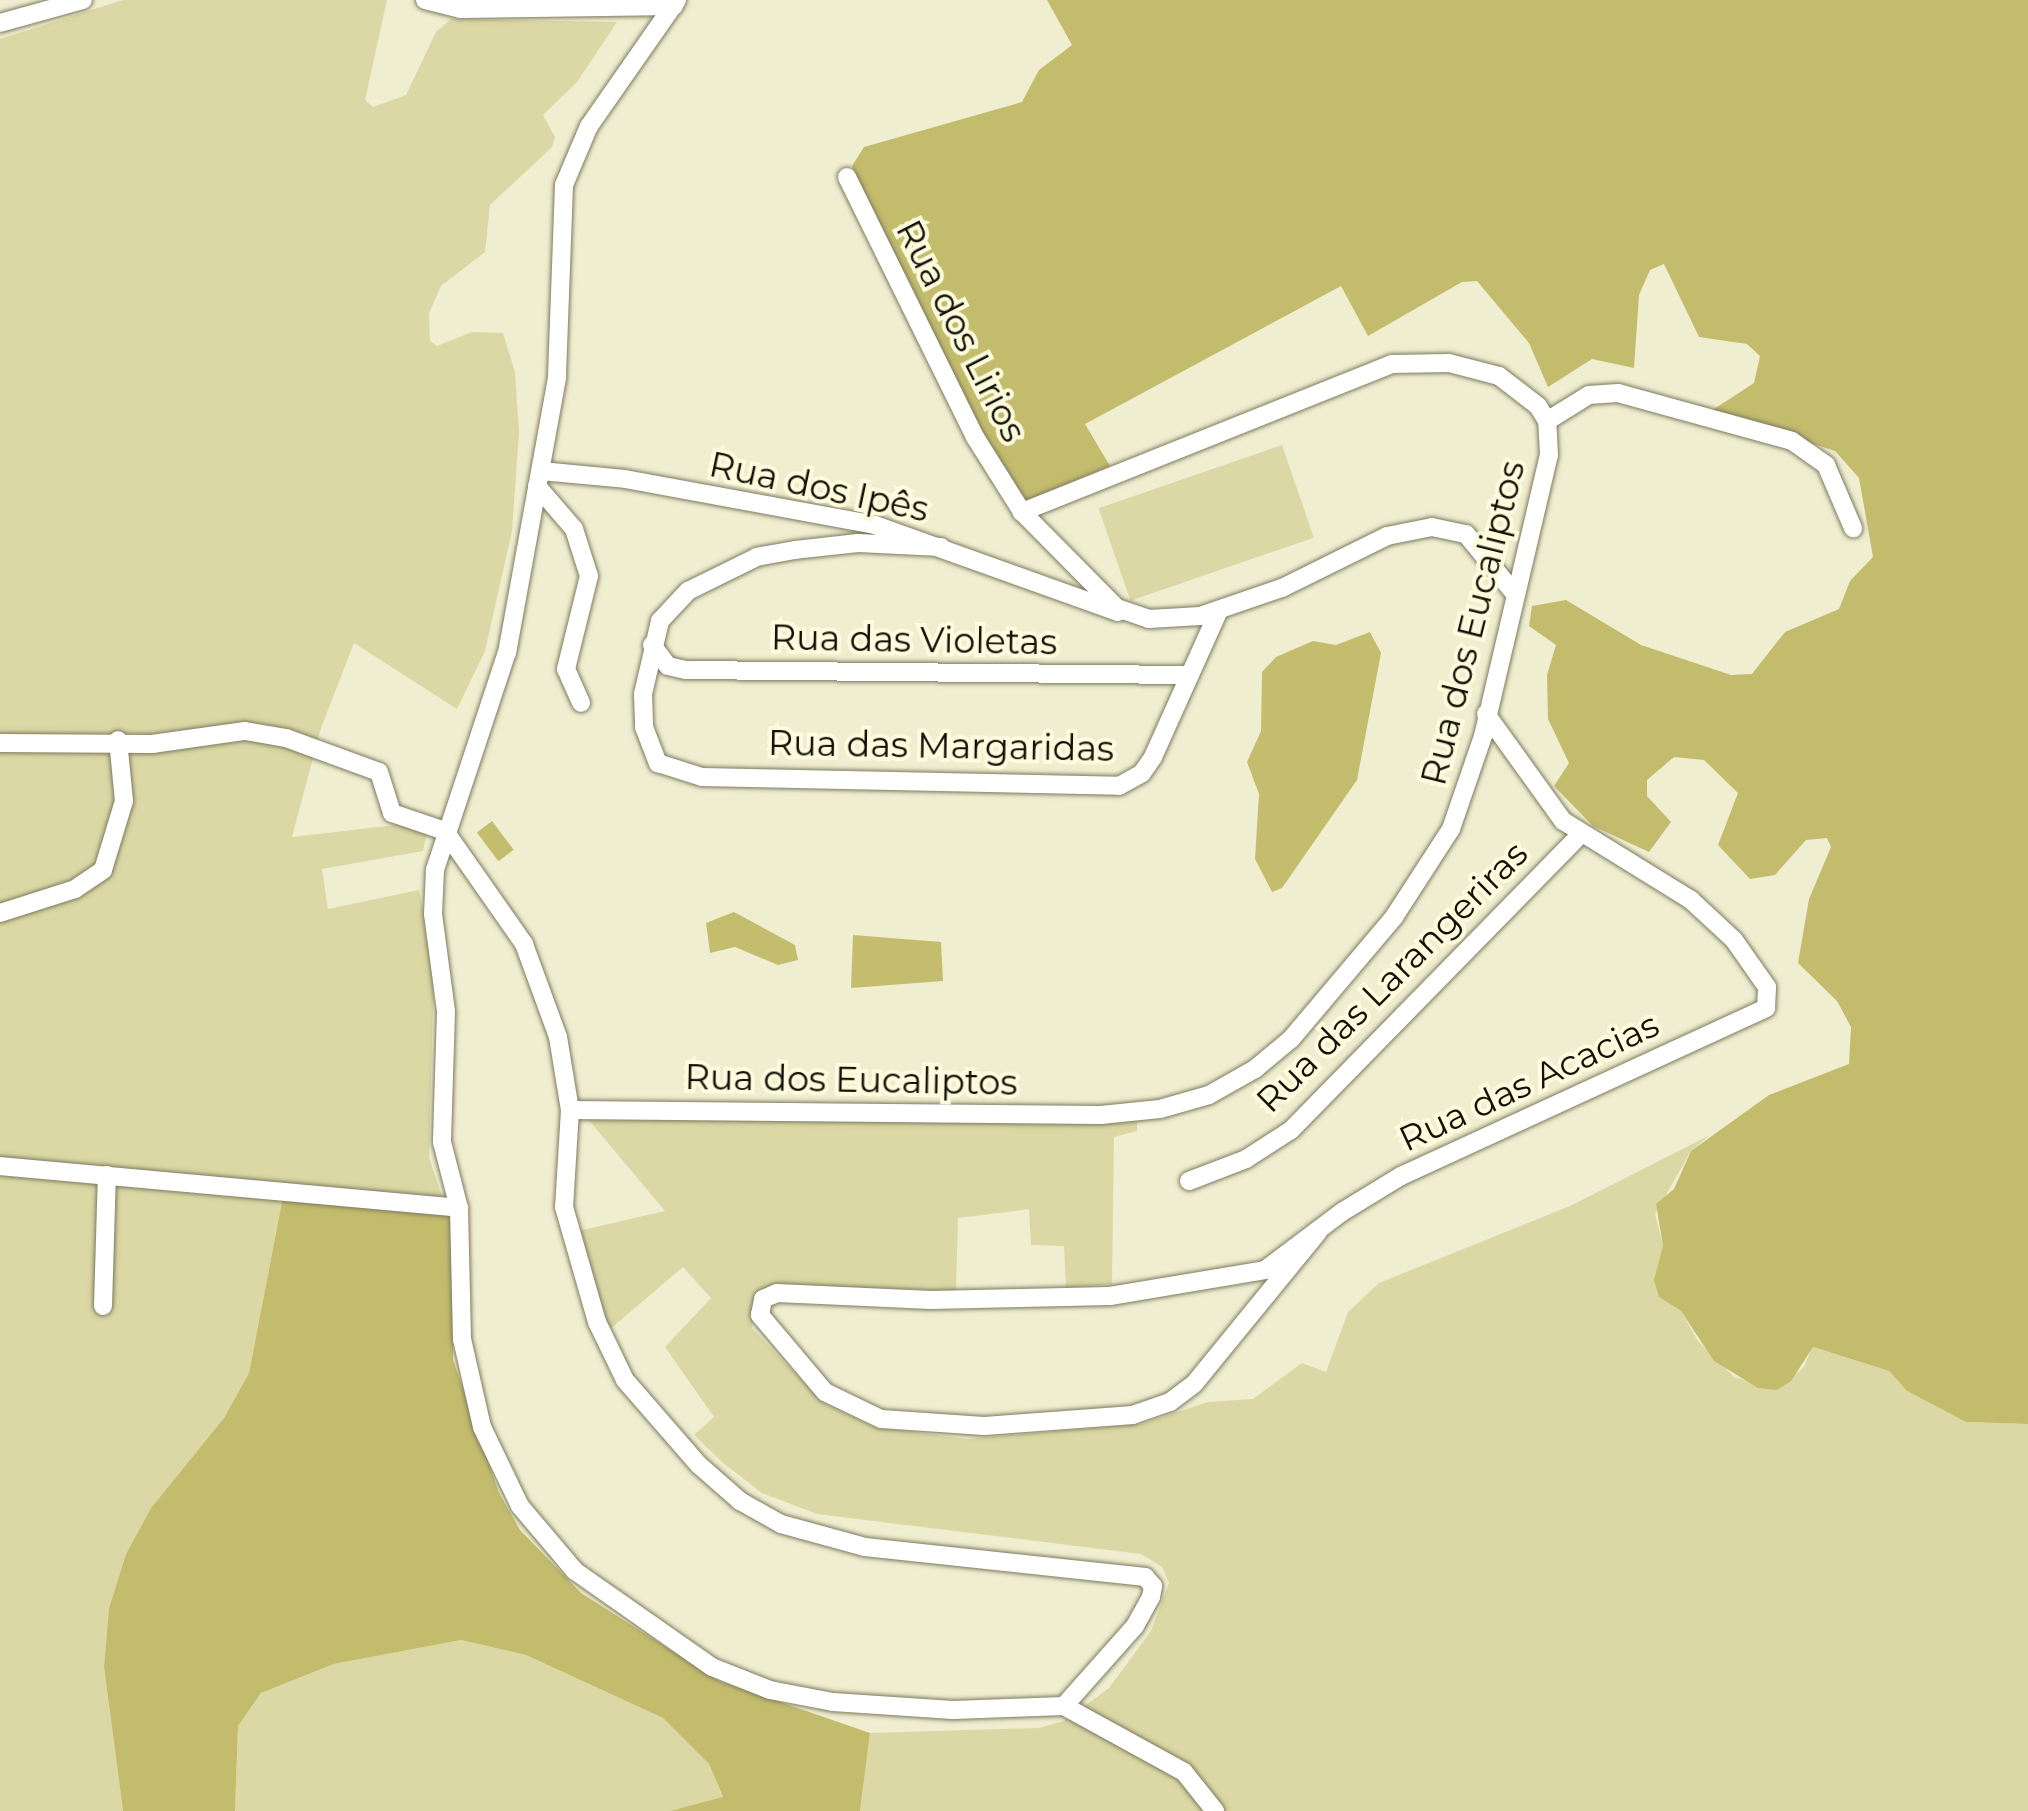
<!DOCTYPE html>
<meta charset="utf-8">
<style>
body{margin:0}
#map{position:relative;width:2028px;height:1811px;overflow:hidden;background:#f0eed0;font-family:Montserrat,sans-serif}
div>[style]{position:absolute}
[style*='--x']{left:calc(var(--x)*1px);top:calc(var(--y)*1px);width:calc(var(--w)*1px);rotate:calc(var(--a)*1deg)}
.green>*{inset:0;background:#dcd8a5;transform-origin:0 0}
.forest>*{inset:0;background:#c3bc6d}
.water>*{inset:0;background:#c4bd6e;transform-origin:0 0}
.roads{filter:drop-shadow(0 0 2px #7d7a5f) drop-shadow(0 0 2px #7d7a5f)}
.minor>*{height:18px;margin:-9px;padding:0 9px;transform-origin:9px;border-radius:9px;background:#fff}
span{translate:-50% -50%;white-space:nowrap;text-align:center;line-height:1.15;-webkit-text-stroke:8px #fdfbdd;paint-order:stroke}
.street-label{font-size:35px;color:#111106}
</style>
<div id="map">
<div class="green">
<i style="clip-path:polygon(123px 0,387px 0,365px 100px,373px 107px,406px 95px,436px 32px,451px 19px,617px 22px,577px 82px,543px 115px,555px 137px,552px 147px,490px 205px,485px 252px,441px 286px,429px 313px,430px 341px,437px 346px,472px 332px,503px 333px,515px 372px,519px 432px,512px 531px,485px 651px,457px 709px,354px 643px,321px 728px,292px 837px,430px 821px,423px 851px,322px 869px,328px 909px,419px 890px,434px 969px,429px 1157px,443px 1200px,283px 1197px,249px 1373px,224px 1418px,151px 1508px,126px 1554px,109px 1608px,104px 1667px,123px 1811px,0 1811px,0 39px)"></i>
<i style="left:1282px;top:445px;width:98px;height:194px;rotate:71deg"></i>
<i style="clip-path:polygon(587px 1118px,1137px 1118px,1137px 1131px,1114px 1137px,1112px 1284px,1066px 1288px,1064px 1246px,1031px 1245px,1029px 1209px,958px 1218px,956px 1291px,779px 1285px,755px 1297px,752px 1328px,823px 1403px,874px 1427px,967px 1439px,1141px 1424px,1208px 1402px,1253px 1399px,1302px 1363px,1326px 1372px,1348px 1312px,1379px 1283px,1570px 1206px,1710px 1135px,1691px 1151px,1655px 1214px,1663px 1246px,1659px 1297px,1681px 1311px,1698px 1341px,1734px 1377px,1777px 1390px,1804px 1367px,1812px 1347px,1889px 1371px,1907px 1391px,1966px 1422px,2028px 1424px,2028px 1811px,860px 1811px,870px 1733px,1038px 1728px,1064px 1721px,1109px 1688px,1151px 1631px,1169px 1583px,1162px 1567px,1141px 1554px,817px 1514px,762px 1493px,722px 1462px,694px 1435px,714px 1417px,665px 1347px,711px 1298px,683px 1267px,609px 1330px,578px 1231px,665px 1211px)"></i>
<i style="clip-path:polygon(461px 1640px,526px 1655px,663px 1718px,709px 1764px,723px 1798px,670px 1811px,235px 1811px,238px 1726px,261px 1693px,334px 1664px)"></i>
</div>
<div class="forest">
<i style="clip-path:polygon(1047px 0,2028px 0,2028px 1424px,1966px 1422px,1907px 1391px,1889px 1371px,1813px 1347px,1791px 1381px,1777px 1390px,1758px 1388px,1714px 1361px,1681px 1311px,1659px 1297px,1654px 1280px,1663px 1246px,1656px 1204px,1674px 1189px,1691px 1151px,1769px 1095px,1849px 1064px,1851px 1027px,1837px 1001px,1798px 963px,1809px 899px,1831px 847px,1827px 838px,1806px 840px,1775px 875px,1750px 879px,1718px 845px,1738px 793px,1704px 760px,1674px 757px,1647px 780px,1647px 796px,1671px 822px,1649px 852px,1593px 826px,1554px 786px,1569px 763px,1548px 719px,1547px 675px,1556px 645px,1529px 626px,1532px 606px,1566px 600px,1641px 645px,1731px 675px,1752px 674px,1785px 632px,1839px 609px,1850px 581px,1873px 557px,1859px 478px,1835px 451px,1711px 411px,1754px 383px,1760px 356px,1747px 344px,1699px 337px,1664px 264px,1650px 270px,1639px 295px,1634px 368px,1592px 359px,1548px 387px,1529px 343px,1477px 281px,1462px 282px,1368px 336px,1341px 286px,1085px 424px,1110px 466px,1024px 502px,939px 359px,852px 166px,864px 147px,1022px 102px,1039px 70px,1072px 45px)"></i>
<i style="clip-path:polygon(283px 1197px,453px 1214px,453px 1360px,499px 1493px,520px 1530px,581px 1593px,719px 1681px,870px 1733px,860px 1811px,670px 1811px,723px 1797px,709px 1764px,663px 1718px,526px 1655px,461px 1640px,334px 1664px,261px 1693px,238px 1726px,235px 1811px,123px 1811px,104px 1667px,109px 1608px,126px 1554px,151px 1508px,224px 1418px,249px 1373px)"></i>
</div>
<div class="water">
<i style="clip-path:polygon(1370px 632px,1381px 653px,1357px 780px,1282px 888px,1272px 892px,1255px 859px,1259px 794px,1247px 762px,1261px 731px,1262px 672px,1276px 657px,1313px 641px,1336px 645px)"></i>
<i style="left:492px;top:821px;width:36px;height:19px;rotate:53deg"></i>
<i style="clip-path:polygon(734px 912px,795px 945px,798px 960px,778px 965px,735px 947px,710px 953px,706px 923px)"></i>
<i style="clip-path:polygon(853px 935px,941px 942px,943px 981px,851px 988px)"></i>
</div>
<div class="roads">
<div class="minor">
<i style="--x:425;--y:0;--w:37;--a:14"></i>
<i style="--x:461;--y:9;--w:213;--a:-0.8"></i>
<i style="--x:677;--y:0;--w:154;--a:124.9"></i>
<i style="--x:589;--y:126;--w:64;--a:113"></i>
<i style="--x:564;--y:185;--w:193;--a:92.1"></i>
<i style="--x:557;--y:378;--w:279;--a:100.3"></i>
<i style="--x:507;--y:652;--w:230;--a:108.3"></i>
<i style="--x:435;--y:870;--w:44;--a:92.6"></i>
<i style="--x:433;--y:914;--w:99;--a:82.4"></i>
<i style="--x:446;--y:1012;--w:130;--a:91.8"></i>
<i style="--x:442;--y:1142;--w:68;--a:75.6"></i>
<i style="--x:459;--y:1208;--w:131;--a:88.7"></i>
<i style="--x:462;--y:1339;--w:90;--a:77.2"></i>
<i style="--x:482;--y:1427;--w:88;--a:64.3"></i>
<i style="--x:520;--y:1506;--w:85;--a:49.8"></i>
<i style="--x:575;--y:1571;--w:167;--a:35"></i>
<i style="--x:712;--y:1667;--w:62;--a:21.6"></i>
<i style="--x:770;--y:1690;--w:64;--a:10.8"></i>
<i style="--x:833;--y:1702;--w:120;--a:3.8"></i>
<i style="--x:953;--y:1710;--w:111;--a:-2.1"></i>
<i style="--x:1064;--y:1706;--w:137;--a:28.8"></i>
<i style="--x:1184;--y:1772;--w:50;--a:51.5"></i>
<i style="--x:0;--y:23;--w:86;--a:-15.5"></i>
<i style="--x:847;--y:177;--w:290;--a:63.8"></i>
<i style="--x:975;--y:437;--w:89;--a:57.9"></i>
<i style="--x:1022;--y:512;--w:135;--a:45.3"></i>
<i style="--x:1117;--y:608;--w:34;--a:19"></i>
<i style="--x:1149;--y:619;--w:51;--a:-3.4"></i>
<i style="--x:1200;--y:616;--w:87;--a:-18.9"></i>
<i style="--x:1282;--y:588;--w:117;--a:-26.3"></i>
<i style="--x:1387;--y:536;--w:46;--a:-11.3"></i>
<i style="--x:1432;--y:527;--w:35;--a:12"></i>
<i style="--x:1466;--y:534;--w:77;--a:50.8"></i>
<i style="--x:1547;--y:421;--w:49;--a:-31.8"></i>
<i style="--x:1589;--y:395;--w:29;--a:-4"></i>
<i style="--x:1618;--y:393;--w:180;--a:15.4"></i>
<i style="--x:1792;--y:441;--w:42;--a:35.2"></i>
<i style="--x:1826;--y:465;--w:69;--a:66.8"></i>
<i style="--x:541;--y:471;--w:84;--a:5.4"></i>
<i style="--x:625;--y:479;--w:254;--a:10.4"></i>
<i style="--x:875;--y:525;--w:258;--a:19.7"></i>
<i style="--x:537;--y:486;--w:57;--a:49.3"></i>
<i style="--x:574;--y:529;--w:49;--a:72.3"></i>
<i style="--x:589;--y:576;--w:96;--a:103.9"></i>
<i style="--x:566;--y:669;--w:37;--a:66"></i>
<i style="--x:941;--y:547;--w:83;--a:-177.2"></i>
<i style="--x:858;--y:543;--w:63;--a:173.7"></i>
<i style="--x:795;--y:550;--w:39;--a:170"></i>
<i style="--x:757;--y:557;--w:77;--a:153.8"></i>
<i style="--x:688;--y:591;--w:41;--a:133"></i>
<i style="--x:660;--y:621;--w:75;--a:103.1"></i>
<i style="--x:643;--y:694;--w:33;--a:88"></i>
<i style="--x:644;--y:727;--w:39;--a:69"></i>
<i style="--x:658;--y:763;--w:46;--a:17.7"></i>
<i style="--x:702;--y:777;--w:417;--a:1.2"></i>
<i style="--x:1119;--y:786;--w:26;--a:-29"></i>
<i style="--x:1142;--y:773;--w:19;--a:-55"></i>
<i style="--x:1153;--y:757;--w:161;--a:-65.8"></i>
<i style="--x:652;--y:645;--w:26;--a:53"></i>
<i style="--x:668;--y:666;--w:18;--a:13"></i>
<i style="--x:686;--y:670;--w:501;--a:0.57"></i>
<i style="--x:0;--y:743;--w:152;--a:0.4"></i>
<i style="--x:152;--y:744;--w:94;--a:-8"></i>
<i style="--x:245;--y:731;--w:42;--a:9.7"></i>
<i style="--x:286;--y:738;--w:99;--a:20.1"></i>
<i style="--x:379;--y:772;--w:43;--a:72.4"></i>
<i style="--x:392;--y:813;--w:56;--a:18.8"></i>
<i style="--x:445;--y:831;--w:138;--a:55"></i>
<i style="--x:524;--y:944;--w:99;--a:69.9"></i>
<i style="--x:558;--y:1037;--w:74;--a:80.7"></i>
<i style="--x:570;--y:1110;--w:97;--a:93.5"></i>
<i style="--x:564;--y:1207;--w:120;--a:74"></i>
<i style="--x:597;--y:1322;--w:64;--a:64.2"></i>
<i style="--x:625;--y:1380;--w:113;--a:49"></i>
<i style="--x:699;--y:1465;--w:55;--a:41.3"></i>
<i style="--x:740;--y:1501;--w:47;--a:29.3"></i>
<i style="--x:781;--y:1524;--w:87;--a:15.3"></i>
<i style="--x:865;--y:1547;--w:282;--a:6.1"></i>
<i style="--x:1145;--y:1577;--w:12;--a:48"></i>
<i style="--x:1153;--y:1586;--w:11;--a:100"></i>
<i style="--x:1151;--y:1597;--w:33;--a:119"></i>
<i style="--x:1135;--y:1626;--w:107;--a:131.6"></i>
<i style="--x:0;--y:913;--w:79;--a:-17.7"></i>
<i style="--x:75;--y:889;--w:34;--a:-34"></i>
<i style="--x:103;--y:870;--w:72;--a:-73.1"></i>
<i style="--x:124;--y:801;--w:61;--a:-95.6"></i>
<i style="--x:570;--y:1110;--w:531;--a:0.54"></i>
<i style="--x:1101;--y:1115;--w:59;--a:-5.8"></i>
<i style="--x:1160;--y:1109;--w:51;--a:-15.9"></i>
<i style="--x:1209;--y:1095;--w:53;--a:-29.5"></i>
<i style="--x:1255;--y:1069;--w:47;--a:-39.8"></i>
<i style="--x:1291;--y:1039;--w:160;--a:-49.8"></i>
<i style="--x:1394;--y:917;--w:105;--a:-57.1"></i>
<i style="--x:1451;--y:829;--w:98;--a:-71"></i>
<i style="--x:1483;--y:736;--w:289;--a:-76.8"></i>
<i style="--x:1549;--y:455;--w:34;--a:-93"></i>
<i style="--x:1547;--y:421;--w:17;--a:-121"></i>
<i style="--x:1538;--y:406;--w:49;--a:-142.4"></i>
<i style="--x:1499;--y:376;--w:52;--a:-165.4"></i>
<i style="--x:1449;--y:363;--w:57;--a:179"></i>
<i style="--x:1392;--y:364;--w:399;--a:158.2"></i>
<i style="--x:0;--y:1166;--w:461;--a:5.2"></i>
<i style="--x:1189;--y:1181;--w:61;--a:-21.1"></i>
<i style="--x:1246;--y:1159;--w:54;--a:-32.8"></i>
<i style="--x:1291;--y:1130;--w:413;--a:-45.6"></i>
<i style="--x:1318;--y:1232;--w:196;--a:129.2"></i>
<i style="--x:1194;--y:1384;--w:30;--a:143"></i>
<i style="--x:1170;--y:1402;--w:39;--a:161"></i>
<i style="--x:1133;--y:1415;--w:149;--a:175.8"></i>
<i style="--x:984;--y:1426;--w:103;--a:-176.1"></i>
<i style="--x:881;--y:1419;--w:62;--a:-154.3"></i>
<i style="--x:825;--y:1392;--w:101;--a:-130.2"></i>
<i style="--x:760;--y:1315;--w:16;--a:-79"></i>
<i style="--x:763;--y:1299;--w:15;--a:-23"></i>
<i style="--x:777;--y:1293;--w:154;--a:2.6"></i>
<i style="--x:931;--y:1300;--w:179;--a:-1.3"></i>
<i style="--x:1110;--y:1296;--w:157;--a:-9.5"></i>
<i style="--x:1265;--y:1270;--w:96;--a:-37"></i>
<i style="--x:1342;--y:1212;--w:69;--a:-31.4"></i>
<i style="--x:1401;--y:1176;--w:402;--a:-24.7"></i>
<i style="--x:1766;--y:1008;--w:21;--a:-87"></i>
<i style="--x:1767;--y:987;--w:57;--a:-125.1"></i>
<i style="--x:1734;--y:940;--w:59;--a:-137.1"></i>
<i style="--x:1691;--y:900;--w:150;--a:-148.3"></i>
<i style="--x:1563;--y:821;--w:132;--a:-125.7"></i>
<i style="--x:103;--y:1306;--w:131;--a:-88.3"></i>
</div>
</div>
<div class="street-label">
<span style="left:961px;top:331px;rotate:63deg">Rua dos Lirios</span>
<span style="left:819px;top:487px;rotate:12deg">Rua dos Ipês</span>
<span style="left:1473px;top:623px;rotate:-76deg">Rua dos Eucaliptos</span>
<span style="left:914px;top:640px;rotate:1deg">Rua das Violetas</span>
<span style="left:941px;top:746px;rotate:1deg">Rua das Margaridas</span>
<span style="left:1392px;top:977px;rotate:-45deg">Rua das Larangeriras</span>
<span style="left:851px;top:1080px;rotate:1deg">Rua dos Eucaliptos</span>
<span style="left:1529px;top:1082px;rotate:-25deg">Rua das Acacias</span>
</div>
</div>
